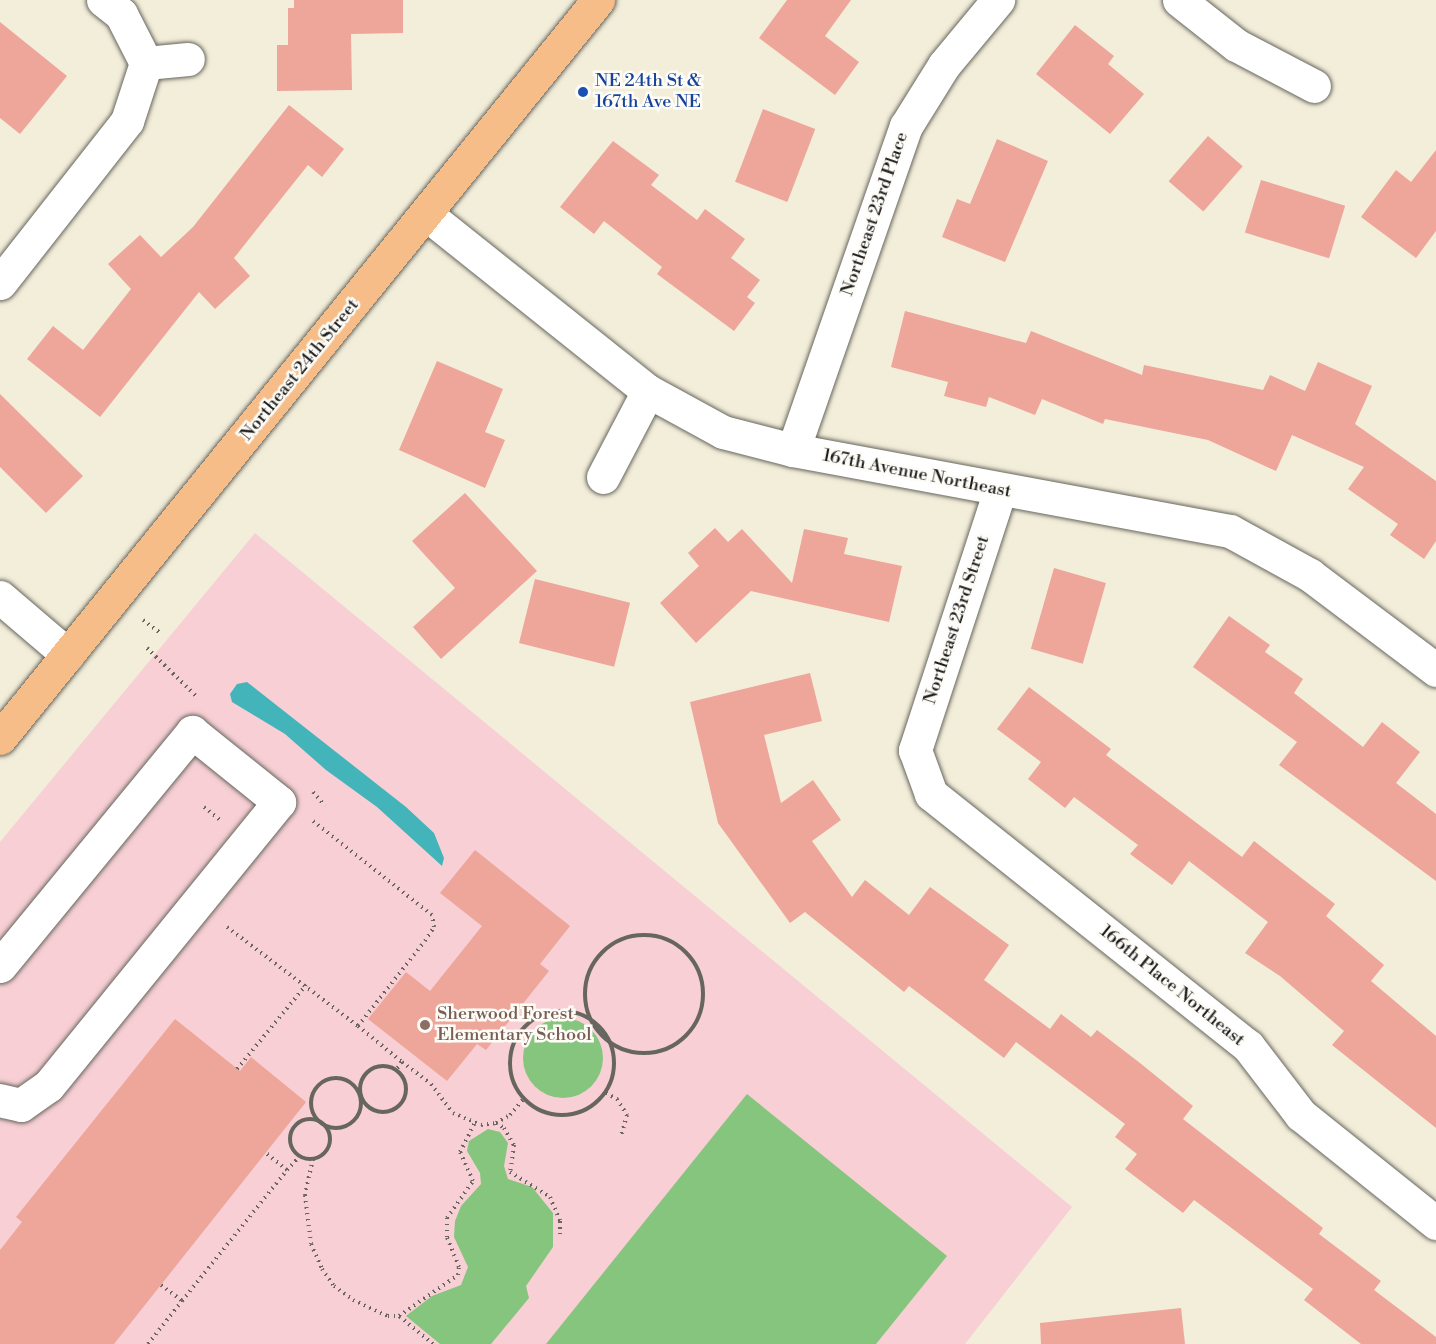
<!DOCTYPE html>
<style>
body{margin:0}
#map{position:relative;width:1436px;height:1344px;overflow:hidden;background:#f3eeda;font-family:"Libre Bodoni",serif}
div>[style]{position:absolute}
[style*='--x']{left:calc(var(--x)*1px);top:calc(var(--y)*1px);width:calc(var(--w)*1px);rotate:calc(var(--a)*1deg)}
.built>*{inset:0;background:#f7cfd5}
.green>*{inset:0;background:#86c57d}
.round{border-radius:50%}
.water>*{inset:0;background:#44b4bb}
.building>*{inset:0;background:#eea59a;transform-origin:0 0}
.path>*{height:4px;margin-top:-2px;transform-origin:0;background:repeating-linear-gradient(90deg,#67665e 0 1.5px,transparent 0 6px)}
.path>.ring{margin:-2px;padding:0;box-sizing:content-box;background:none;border:4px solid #67665e;border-radius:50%}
.roads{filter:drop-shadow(0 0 2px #67665e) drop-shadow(0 0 2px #67665e)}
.minor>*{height:33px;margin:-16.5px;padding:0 16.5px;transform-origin:16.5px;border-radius:16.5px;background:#fff}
.major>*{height:33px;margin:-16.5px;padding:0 16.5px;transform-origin:16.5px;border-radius:16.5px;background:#f7bd88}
.dots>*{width:16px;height:16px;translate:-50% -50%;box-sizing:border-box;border:3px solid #fdfcf7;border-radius:50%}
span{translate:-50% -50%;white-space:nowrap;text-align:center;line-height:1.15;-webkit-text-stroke:5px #fdfcf7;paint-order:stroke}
.transit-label{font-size:18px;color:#164399}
.left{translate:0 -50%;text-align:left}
.street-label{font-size:18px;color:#1c1c1c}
.education-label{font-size:18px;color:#785e54}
</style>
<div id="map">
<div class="built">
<i style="clip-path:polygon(255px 533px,1072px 1207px,965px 1344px,0 1344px,0 842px)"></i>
</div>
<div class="green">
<i class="round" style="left:523px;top:1018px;width:80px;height:80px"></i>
<i style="clip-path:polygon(747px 1094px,947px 1256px,876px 1344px,546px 1344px)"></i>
<i style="clip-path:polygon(488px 1129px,500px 1132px,508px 1143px,504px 1166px,508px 1179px,532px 1187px,553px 1213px,553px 1247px,526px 1286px,529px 1298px,491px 1344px,440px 1344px,406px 1316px,432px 1296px,461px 1285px,468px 1267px,454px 1237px,455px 1221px,461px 1206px,481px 1184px,480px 1173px,467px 1151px,469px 1141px)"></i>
</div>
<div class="water">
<i style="clip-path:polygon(247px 682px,406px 807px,434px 833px,444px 858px,442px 866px,377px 807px,326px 770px,285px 734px,232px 702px,230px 694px,237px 684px)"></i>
</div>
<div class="building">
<i style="clip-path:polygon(294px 0,403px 0,403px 33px,351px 34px,352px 90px,277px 91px,277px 45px,288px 45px,288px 8px,294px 8px)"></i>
<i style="clip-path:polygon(787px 0,851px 0,825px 36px,859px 62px,835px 95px,759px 38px)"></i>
<i style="clip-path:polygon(0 22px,67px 76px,20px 134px,0 118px)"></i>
<i style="clip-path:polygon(1075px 25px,1114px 56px,1108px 64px,1144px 94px,1110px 134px,1036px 74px)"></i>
<i style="clip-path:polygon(289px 105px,344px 149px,322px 177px,308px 165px,234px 258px,250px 276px,215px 309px,199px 292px,100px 417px,27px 359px,53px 326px,83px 350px,131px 289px,108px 264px,140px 235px,161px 257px,193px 227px)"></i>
<i style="left:763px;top:109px;width:56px;height:78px;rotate:21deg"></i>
<i style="left:1208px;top:136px;width:46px;height:60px;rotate:41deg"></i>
<i style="clip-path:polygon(997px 139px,1048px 161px,1005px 262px,942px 237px,957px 199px,970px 204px)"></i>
<i style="clip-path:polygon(613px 141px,659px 175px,651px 185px,697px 220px,705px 209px,745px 239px,731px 258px,760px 280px,747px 297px,755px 303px,734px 331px,657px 274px,662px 267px,604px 221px,594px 234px,560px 207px)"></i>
<i style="clip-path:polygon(1436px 150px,1436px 231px,1416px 258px,1361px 217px,1396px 170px,1411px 182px)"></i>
<i style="left:1261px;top:180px;width:88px;height:55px;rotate:17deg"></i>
<i style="clip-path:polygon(905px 311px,1026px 343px,1031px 331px,1142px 375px,1144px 365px,1263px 390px,1270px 375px,1305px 391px,1318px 362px,1372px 386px,1355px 424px,1436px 481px,1436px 541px,1424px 559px,1390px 535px,1398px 524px,1348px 489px,1364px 467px,1292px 435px,1276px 471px,1208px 440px,1105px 419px,1103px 424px,1042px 399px,1035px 415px,989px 397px,986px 407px,944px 396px,948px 382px,891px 367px)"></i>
<i style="clip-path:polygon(437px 361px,503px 389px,485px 432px,505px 440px,485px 488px,399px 450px)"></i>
<i style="clip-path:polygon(0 394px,83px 476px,46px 513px,0 467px)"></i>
<i style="clip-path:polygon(465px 493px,537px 571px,441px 659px,413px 627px,455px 588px,412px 541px)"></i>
<i style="clip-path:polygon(715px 528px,728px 542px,742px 529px,792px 583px,804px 529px,848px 538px,844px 554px,902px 566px,889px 622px,751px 591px,696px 643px,660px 603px,699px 566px,688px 553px)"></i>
<i style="left:1054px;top:568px;width:54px;height:84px;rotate:16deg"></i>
<i style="left:535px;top:579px;width:98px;height:66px;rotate:14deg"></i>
<i style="clip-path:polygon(1229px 616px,1270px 645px,1265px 652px,1303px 679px,1294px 693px,1363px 747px,1382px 722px,1420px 752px,1396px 783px,1436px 814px,1436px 881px,1279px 765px,1297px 742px,1193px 667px)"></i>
<i style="clip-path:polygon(810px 673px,822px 721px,764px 735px,781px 803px,813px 780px,841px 820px,812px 841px,852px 897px,865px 880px,909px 915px,930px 887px,1009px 945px,984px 980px,1050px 1029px,1061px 1014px,1091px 1037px,1097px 1030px,1140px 1063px,1193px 1106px,1183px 1119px,1323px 1228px,1319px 1234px,1381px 1281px,1374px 1290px,1436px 1337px,1436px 1344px,1361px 1344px,1304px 1300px,1313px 1289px,1194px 1200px,1183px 1213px,1125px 1169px,1137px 1154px,1115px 1137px,1125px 1124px,1016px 1042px,1004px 1058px,909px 986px,904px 992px,805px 912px,790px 923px,718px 823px,690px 702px)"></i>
<i style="clip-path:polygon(1029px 687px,1111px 749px,1106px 755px,1242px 857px,1254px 841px,1335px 904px,1326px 916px,1384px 965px,1371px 981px,1436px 1036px,1436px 1128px,1332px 1045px,1344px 1031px,1280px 976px,1245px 953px,1268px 922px,1189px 861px,1172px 885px,1130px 854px,1138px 845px,1074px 797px,1065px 808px,1028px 779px,1041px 762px,997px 729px)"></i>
<i style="clip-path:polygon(475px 850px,570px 926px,540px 964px,549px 971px,486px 1050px,477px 1044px,447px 1081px,368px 1019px,406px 972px,430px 991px,482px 926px,440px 893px)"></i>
<i style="clip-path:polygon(175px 1019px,240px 1071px,251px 1057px,306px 1102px,114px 1344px,0 1344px,0 1250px,22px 1222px,16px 1217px)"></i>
<i style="clip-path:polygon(1181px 1308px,1185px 1344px,1041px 1344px,1040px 1323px)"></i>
</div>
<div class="path">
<i style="--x:143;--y:620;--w:21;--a:37"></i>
<i style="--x:147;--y:648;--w:69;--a:44.4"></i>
<i style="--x:313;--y:792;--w:18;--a:49"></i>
<i style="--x:204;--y:807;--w:21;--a:39"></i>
<i style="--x:227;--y:927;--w:164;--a:37.1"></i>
<i style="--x:358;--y:1026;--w:108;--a:-51.8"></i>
<i style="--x:425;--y:941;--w:17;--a:-57"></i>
<i style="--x:434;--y:927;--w:12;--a:-99"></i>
<i style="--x:432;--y:915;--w:152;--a:-141.7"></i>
<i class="ring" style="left:585px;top:935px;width:114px;height:114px"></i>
<i class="ring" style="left:510px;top:1011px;width:100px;height:100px"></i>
<i style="--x:358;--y:1026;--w:57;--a:39.3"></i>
<i style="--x:402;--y:1062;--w:10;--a:127"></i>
<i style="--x:402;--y:1062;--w:36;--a:37"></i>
<i style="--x:431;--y:1084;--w:36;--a:53"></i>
<i style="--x:453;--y:1113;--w:30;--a:23"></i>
<i style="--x:481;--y:1125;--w:15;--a:-8"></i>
<i style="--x:496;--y:1123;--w:16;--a:-30"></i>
<i style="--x:510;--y:1115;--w:23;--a:-50"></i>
<i class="ring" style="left:360px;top:1066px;width:42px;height:42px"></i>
<i style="--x:237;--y:1069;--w:109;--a:-50.6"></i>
<i class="ring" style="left:311px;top:1078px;width:46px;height:46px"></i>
<i style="--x:606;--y:1093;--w:13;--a:29"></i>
<i style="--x:617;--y:1099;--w:19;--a:58"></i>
<i style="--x:627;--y:1115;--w:22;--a:106"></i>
<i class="ring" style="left:290px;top:1119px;width:36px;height:36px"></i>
<i style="--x:496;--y:1123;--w:9;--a:32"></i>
<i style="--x:504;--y:1128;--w:20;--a:60"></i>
<i style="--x:514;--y:1145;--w:27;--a:98"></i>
<i style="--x:510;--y:1172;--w:47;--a:32"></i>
<i style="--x:550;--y:1197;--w:26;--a:67"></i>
<i style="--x:560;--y:1221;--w:13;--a:90"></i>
<i style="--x:313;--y:1159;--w:37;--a:103"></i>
<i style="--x:305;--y:1195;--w:49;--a:83"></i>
<i style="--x:311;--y:1244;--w:27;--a:66"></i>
<i style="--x:322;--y:1269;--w:21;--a:55"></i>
<i style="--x:334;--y:1286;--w:24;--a:36"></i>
<i style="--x:353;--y:1300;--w:38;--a:25"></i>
<i style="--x:388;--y:1316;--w:11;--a:0"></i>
<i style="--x:287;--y:1170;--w:19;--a:-47"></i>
<i style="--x:161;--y:1285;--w:26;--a:37"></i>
<i style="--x:182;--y:1301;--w:168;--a:-51.3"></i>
<i style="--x:287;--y:1170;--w:28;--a:-141"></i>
<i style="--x:148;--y:1344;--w:55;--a:-51.7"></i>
<i style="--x:433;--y:1344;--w:44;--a:-140.5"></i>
<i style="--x:399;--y:1316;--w:72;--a:-34.8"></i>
<i style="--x:458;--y:1275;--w:8;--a:-83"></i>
<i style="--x:459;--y:1267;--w:32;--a:-112"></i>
<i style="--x:447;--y:1237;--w:19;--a:-90"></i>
<i style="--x:447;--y:1218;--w:45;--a:-54.9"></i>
<i style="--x:473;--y:1181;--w:32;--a:-114"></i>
<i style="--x:460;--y:1152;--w:34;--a:-63"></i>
</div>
<div class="roads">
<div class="minor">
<i style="--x:103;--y:0;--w:23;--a:38"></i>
<i style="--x:121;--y:14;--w:55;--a:63"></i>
<i style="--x:1179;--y:0;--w:73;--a:38.3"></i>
<i style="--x:1236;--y:45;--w:88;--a:27.7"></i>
<i style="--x:146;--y:63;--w:42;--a:-5.4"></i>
<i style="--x:426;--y:214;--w:284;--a:38.6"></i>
<i style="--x:648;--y:391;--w:85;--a:28.7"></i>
<i style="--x:723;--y:432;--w:72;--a:14.4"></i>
<i style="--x:793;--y:450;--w:444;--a:10.5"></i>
<i style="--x:1230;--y:531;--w:91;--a:28.8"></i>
<i style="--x:1310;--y:575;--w:158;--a:37"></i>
<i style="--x:0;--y:283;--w:206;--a:-51.9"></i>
<i style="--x:127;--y:121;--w:61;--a:-71.9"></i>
<i style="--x:793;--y:450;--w:343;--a:-70.8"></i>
<i style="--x:906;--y:126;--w:72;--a:-58.1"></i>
<i style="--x:944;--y:65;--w:85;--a:-50.3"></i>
<i style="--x:603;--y:477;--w:97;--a:-62.4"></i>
<i style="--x:1000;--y:490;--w:274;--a:108.1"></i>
<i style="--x:915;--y:750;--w:47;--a:70"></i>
<i style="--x:931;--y:794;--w:405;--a:38.5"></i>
<i style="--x:1248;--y:1046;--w:87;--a:52.5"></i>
<i style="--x:1301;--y:1115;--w:173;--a:38.7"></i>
<i style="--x:0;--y:597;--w:89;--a:40.5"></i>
<i style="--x:0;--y:966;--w:303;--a:-50.6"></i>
<i style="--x:192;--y:732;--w:112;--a:38.8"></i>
<i style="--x:279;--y:802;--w:366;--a:129.1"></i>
<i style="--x:48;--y:1086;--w:33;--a:145"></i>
<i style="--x:21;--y:1105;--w:22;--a:-167"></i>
</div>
<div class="major">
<i style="--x:0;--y:738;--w:950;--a:-50.98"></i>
</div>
</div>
<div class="dots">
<i style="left:583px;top:92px;background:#1a4fb4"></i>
<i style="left:425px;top:1025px;background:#8d6e63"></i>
</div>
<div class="transit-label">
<span class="left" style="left:595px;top:92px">NE 24th St &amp;<br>167th Ave NE</span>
</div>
<div class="street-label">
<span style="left:875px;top:214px;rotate:-71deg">Northeast 23rd Place</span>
<span style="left:300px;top:370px;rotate:-51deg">Northeast 24th Street</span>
<span style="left:917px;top:474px;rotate:11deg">167th Avenue Northeast</span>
<span style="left:957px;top:620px;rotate:-72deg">Northeast 23rd Street</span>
<span style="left:1172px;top:986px;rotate:39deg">166th Place Northeast</span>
</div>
<div class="education-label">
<span class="left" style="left:437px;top:1025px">Sherwood Forest<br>Elementary School</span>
</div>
</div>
